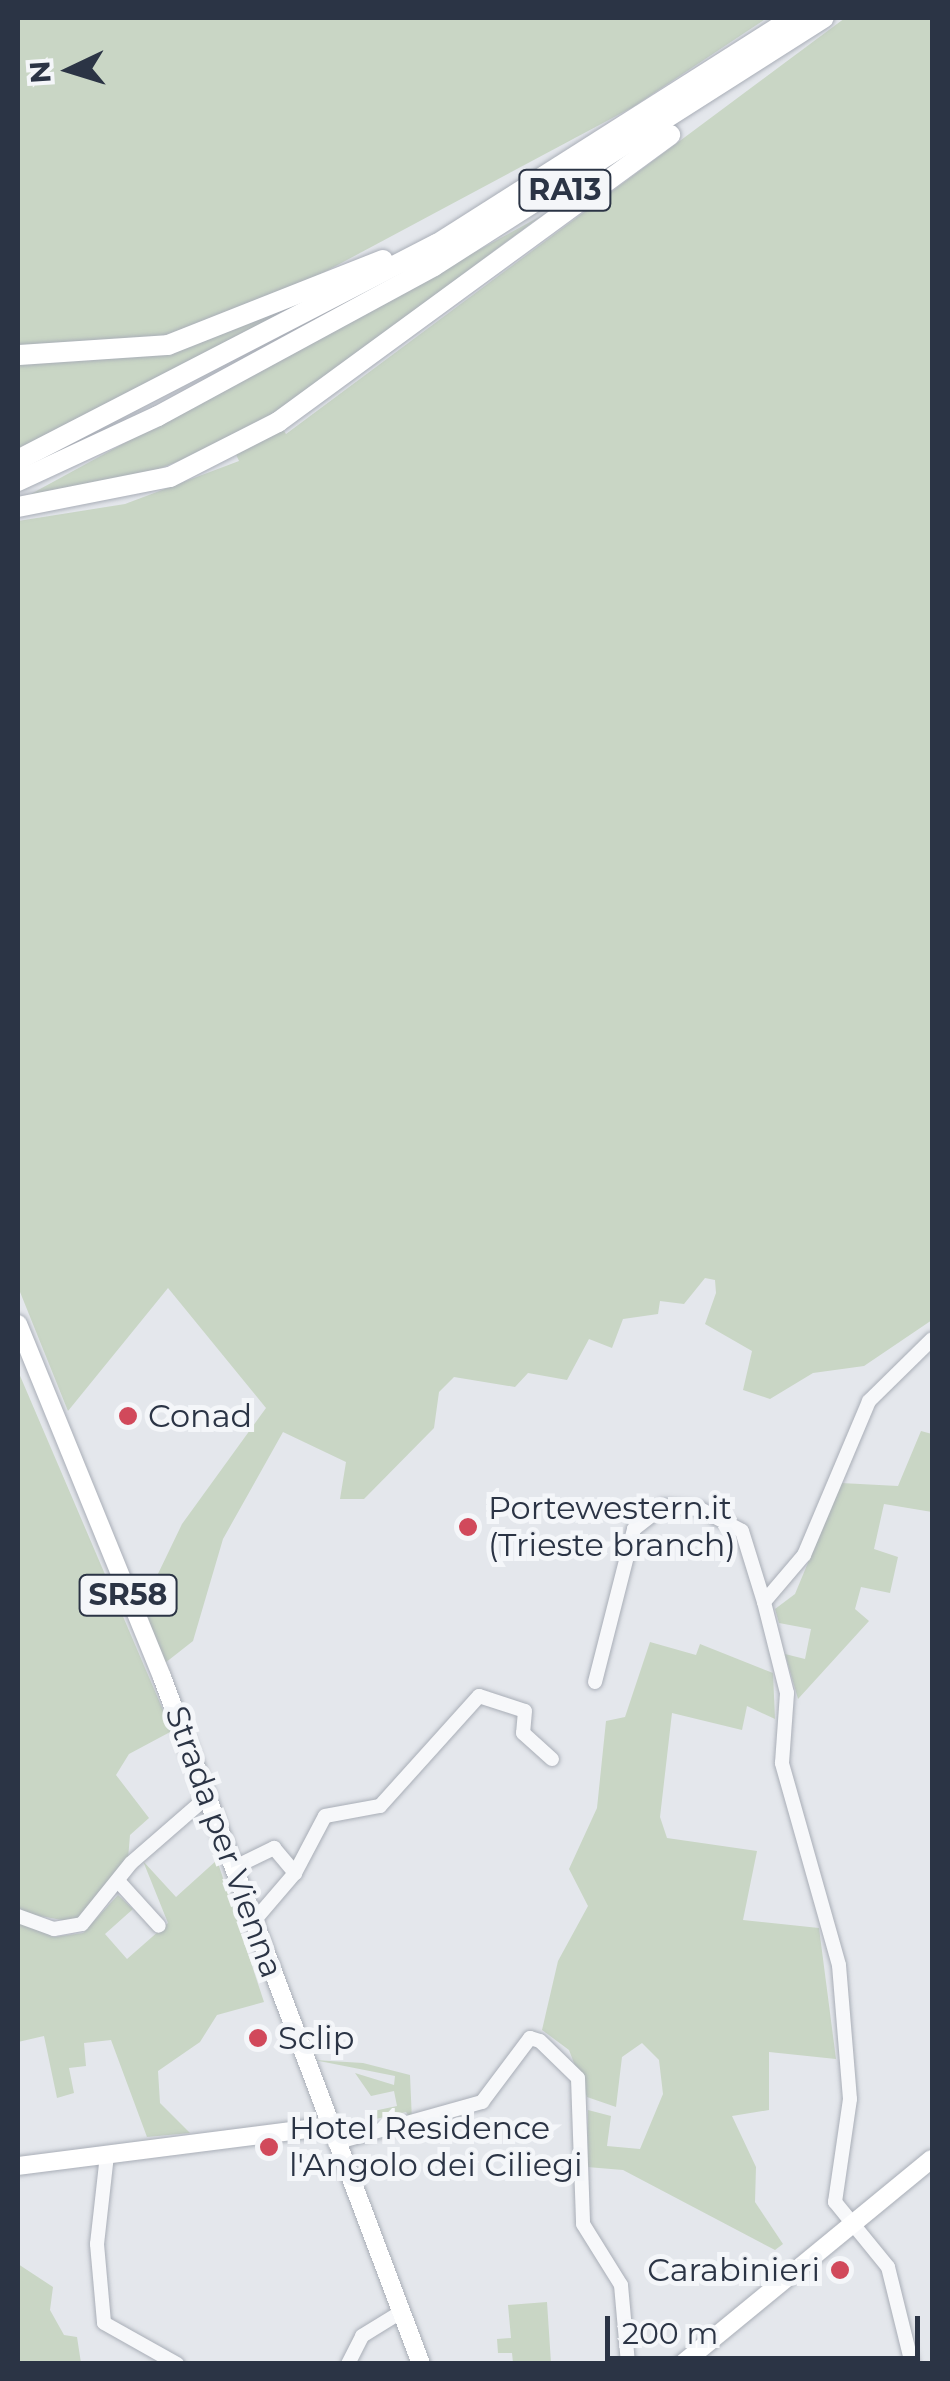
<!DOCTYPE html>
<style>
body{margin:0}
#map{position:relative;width:950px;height:2381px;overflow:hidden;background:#e4e7ec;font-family:Montserrat,sans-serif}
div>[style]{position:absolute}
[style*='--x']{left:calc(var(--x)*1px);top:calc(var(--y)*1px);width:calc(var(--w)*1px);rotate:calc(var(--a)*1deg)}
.green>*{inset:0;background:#c9d6c5}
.roads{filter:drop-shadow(0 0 2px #a9aeb7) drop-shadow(0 0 2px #a9aeb7)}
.minor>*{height:14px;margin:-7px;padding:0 7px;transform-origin:7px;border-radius:7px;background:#f7f8fa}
.major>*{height:18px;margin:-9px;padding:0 9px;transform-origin:9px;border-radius:9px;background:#fff}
.highway>*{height:20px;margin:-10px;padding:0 10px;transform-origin:10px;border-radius:10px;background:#fff}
.dots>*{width:28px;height:28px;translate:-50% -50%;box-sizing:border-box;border:5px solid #f4f6f9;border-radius:50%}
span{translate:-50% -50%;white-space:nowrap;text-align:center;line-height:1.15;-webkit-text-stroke:10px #f4f6f9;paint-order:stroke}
.shield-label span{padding:2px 8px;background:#f4f6f9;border:2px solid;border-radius:8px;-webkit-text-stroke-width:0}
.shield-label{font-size:30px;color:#2b3445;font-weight:700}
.poi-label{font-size:32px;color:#2b3445}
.left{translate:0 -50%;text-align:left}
.right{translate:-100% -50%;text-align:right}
.street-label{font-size:32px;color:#2b3445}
.frame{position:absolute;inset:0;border:20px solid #2b3445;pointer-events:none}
.north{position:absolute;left:20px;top:20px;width:100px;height:100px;-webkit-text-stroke:8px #f4f6f9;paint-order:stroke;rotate:266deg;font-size:28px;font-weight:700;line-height:40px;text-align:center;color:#2b3445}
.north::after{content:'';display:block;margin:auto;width:35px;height:45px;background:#2b3445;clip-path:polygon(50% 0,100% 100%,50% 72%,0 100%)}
.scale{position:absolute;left:605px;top:2316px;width:315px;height:45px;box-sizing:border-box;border:5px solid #2b3445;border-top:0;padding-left:12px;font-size:30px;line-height:35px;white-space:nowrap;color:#2b3445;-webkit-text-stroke:8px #f4f6f9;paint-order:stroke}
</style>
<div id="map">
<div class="green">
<i style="clip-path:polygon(18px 18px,767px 18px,633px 107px,289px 291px,296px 307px,18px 451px)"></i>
<i style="clip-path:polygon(845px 18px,932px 18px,932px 1320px,864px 1366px,813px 1373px,770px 1399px,743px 1390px,752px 1351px,705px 1324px,716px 1293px,715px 1280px,705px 1278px,684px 1304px,660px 1301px,658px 1314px,623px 1319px,612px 1348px,589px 1339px,567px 1380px,528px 1373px,515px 1387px,454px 1377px,439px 1392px,434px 1428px,364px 1499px,340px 1499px,346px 1462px,283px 1432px,223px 1539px,193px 1641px,165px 1663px,143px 1605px,182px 1524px,266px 1408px,168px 1288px,68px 1411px,18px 1287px,18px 521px,125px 504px,239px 461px,230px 441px,120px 484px,18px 501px,541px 216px,274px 415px,286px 434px)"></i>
<i style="clip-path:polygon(18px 1371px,172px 1731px,129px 1754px,116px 1775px,149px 1818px,130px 1835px,128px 1859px,98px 1903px,73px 1922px,18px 1912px)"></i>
<i style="clip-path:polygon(921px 1431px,932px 1434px,932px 1512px,884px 1504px,874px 1549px,898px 1557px,890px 1593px,861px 1587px,855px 1609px,869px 1621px,798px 1699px,785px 1654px,805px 1659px,811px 1629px,779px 1623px,775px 1609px,795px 1594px,841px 1483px,898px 1486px)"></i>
<i style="clip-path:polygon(650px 1642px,696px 1655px,700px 1644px,773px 1673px,775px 1719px,747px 1706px,742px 1730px,672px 1713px,660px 1817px,667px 1838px,757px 1851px,743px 1920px,819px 1928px,836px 2059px,769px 2052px,769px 2110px,732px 2116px,756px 2167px,755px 2202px,783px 2244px,775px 2250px,623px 2170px,587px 2167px,588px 2110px,611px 2116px,607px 2146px,640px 2149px,663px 2094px,659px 2060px,642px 2043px,622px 2057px,616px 2107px,587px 2097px,569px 2050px,542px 2030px,558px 1961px,588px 1906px,569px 1869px,597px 1808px,606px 1721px,625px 1717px)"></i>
<i style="clip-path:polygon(217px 1860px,264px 2002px,217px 2015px,200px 2042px,158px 2071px,160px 2103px,190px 2133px,147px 2137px,111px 2040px,84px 2043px,86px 2066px,69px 2068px,74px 2093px,57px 2098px,44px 2036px,18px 2042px,18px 1921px,54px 1937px,83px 1933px,118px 1895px,133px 1909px,105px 1934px,127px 1959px,168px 1923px,143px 1861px,176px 1897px)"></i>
<i style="clip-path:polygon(314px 2060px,363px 2063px,410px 2075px,412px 2121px,406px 2112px,367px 2121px,369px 2112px,397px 2106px,394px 2091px,371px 2096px,355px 2073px,394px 2085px,395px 2076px)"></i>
<i style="clip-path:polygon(18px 2264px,53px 2287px,50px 2310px,64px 2335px,77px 2337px,81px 2363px,18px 2363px)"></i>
<i style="clip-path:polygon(547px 2302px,551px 2363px,513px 2363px,512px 2353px,498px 2353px,497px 2339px,511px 2338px,508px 2305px)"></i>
</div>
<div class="roads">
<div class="minor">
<i style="--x:595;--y:1682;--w:158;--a:-75.7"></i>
<i style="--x:634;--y:1529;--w:37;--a:-38"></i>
<i style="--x:663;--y:1506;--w:37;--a:5"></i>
<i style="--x:700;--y:1509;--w:47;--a:27.6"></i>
<i style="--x:742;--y:1531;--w:74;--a:72.8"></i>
<i style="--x:233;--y:1868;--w:46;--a:-26"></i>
<i style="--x:274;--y:1848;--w:33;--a:50"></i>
<i style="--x:295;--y:1873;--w:65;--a:130.6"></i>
<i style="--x:295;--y:1873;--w:64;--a:-62.2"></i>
<i style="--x:325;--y:1816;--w:56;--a:-10.3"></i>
<i style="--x:380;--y:1806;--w:148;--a:-48"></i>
<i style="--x:479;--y:1696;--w:48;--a:18.1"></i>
<i style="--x:525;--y:1711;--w:22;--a:95"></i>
<i style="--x:523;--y:1733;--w:39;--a:42"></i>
<i style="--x:119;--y:1882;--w:59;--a:47.7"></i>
<i style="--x:18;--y:1916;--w:38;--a:20"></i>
<i style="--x:54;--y:1929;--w:28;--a:-10"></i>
<i style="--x:82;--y:1924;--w:78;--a:-51.2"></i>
<i style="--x:131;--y:1863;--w:101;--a:-41"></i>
<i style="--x:335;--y:2143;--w:153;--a:-15.6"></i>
<i style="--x:482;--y:2102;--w:80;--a:-53.1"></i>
<i style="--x:530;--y:2038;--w:10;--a:17"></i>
<i style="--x:540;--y:2041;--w:53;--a:44.2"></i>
<i style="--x:578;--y:2078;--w:146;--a:88"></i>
<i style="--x:583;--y:2224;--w:72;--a:58.1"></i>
<i style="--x:621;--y:2285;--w:79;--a:84.9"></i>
<i style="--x:107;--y:2155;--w:90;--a:96.4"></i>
<i style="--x:97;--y:2244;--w:79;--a:84.9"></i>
<i style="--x:104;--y:2323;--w:84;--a:29.3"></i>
<i style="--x:348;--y:2364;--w:31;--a:-63"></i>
<i style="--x:362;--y:2336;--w:46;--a:-31.6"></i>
<i style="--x:912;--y:2364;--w:100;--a:-103.9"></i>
<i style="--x:888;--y:2267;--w:84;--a:-129.2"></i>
<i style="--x:835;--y:2202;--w:104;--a:-81.7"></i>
<i style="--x:850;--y:2099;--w:134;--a:-94.7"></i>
<i style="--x:839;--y:1965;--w:210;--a:-105.8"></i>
<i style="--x:782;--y:1763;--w:70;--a:-85.9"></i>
<i style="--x:787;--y:1693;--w:94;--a:-104.2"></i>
<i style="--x:764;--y:1602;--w:62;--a:-49.6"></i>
<i style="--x:804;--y:1555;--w:167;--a:-67.1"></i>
<i style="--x:869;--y:1401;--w:88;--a:-44.5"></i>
</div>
<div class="major">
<i style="--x:18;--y:1324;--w:381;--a:67.8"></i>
<i style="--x:162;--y:1677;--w:734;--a:69.34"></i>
<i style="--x:18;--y:2166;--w:314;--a:-7.3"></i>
<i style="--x:682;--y:2364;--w:323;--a:-39.4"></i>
</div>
<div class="highway">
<i style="--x:18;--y:355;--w:150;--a:-3.8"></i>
<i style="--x:168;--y:345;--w:231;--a:-21.6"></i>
<i style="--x:18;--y:460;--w:471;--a:-27.3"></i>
<i style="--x:437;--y:244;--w:422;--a:-32.4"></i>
<i style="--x:18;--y:481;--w:154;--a:-24.9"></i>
<i style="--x:158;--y:416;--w:314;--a:-28.5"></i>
<i style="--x:434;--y:266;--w:462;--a:-32.5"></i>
<i style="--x:18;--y:507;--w:155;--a:-11.2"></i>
<i style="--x:170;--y:477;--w:121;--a:-27"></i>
<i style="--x:278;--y:422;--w:486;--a:-36.2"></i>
</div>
</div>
<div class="dots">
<i style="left:128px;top:1416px;background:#d1495b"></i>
<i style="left:468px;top:1527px;background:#d1495b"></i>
<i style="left:258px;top:2038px;background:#d1495b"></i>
<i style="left:269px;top:2147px;background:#d1495b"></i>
<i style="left:840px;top:2270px;background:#d1495b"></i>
</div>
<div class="shield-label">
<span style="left:565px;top:190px">RA13</span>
<span style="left:128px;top:1595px">SR58</span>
</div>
<div class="poi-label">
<span class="left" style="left:148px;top:1416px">Conad</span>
<span class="left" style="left:488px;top:1527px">Portewestern.it<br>(Trieste branch)</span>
<span class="left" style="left:278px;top:2038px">Sclip</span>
<span class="left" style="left:289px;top:2147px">Hotel Residence<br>l'Angolo dei Ciliegi</span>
<span class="right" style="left:820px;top:2270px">Carabinieri</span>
</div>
<div class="street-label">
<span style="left:224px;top:1842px;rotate:70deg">Strada per Vienna</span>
</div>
<div class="frame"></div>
<div class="north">N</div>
<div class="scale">200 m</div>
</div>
